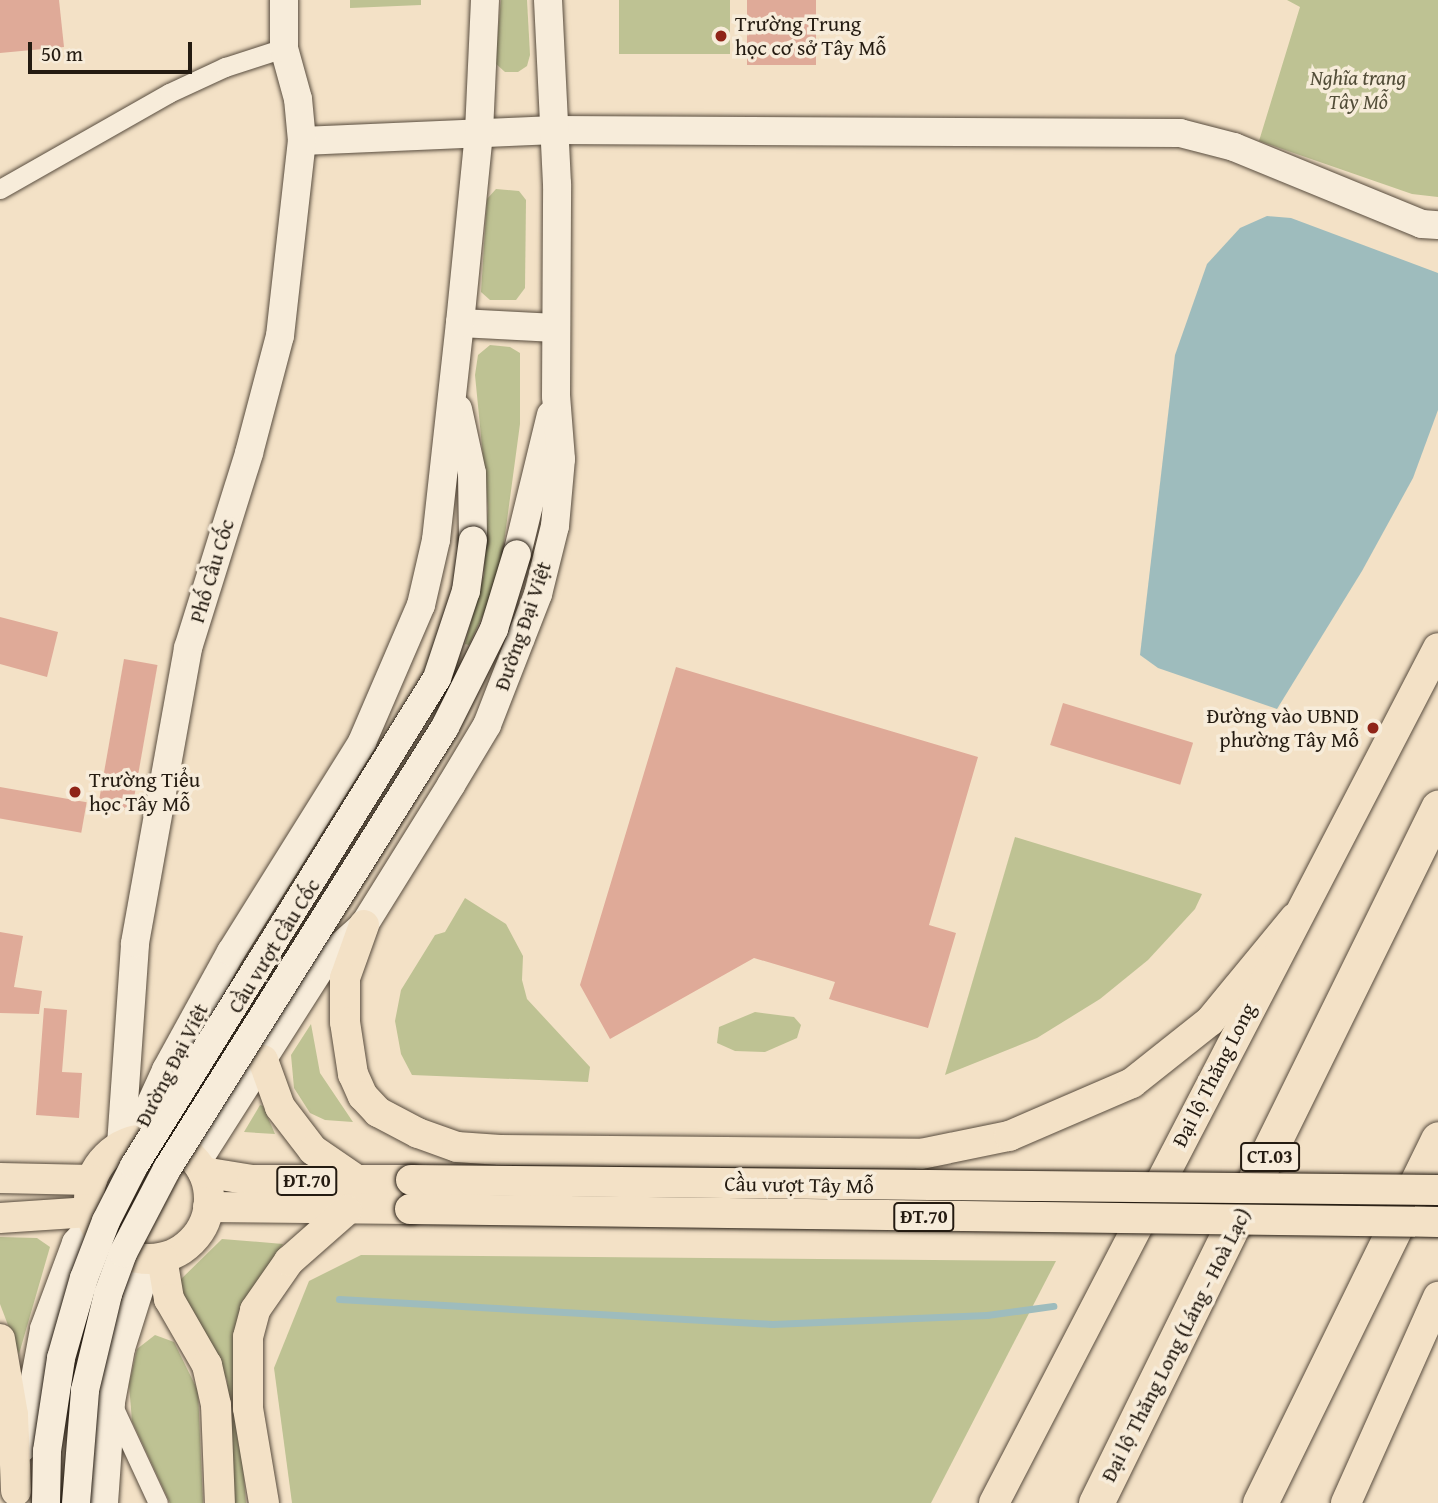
<!DOCTYPE html>
<meta charset="utf-8">
<style>
body{margin:0}
#map{position:relative;width:1438px;height:1503px;overflow:hidden;background:#f3e1c6;font-family:"Gentium Book Plus",serif}
div>[style]{position:absolute}
[style*='--x']{left:calc(var(--x)*1px);top:calc(var(--y)*1px);width:calc(var(--w)*1px);rotate:calc(var(--a)*1deg)}
.green>*{inset:0;background:#bec293;transform-origin:0 0}
.water>*{inset:0;background:#9ebcbd}
.stream>*{height:7px;margin:-3.5px;padding:0 3.5px;transform-origin:3.5px;border-radius:3.5px;background:#9ebcbd}
.building>*{inset:0;background:#dfaa98;transform-origin:0 0}
.roads{filter:drop-shadow(0 0 2px #584c3e) drop-shadow(0 0 2px #584c3e)}
.street>*{height:19px;margin:-9.5px;padding:0 9.5px;transform-origin:9.5px;border-radius:9.5px;background:#f7ecda}
.secondary>*{height:28px;margin:-14px;padding:0 14px;transform-origin:14px;border-radius:14px;background:#f7ecda}
.primary>*{height:30px;margin:-15px;padding:0 15px;transform-origin:15px;border-radius:15px;background:#f3e1c6}
.primary>.ring{margin:-15px;padding:0;box-sizing:content-box;background:none;border:30px solid #f3e1c6;border-radius:50%}
.highway>*{height:35px;margin:-17.5px;padding:0 17.5px;transform-origin:17.5px;border-radius:17.5px;background:#f3e1c6}
.bridges{filter:drop-shadow(0 0 2px #241b11) drop-shadow(0 0 2px #241b11)}
.secondary-bridge>*{height:28px;margin:-14px;padding:0 14px;transform-origin:14px;border-radius:14px;background:#f7ecda}
.primary-bridge>*{height:30px;margin:-15px;padding:0 15px;transform-origin:15px;border-radius:15px;background:#f3e1c6}
.dots>*{width:19px;height:19px;translate:-50% -50%;box-sizing:border-box;border:4px solid #f7ecda;border-radius:50%}
span{translate:-50% -50%;white-space:nowrap;text-align:center;line-height:1.15;-webkit-text-stroke:7px #f7ecda;paint-order:stroke}
.shield-label span{padding:2px 5px;background:#f7ecda;border:2px solid;border-radius:5px;-webkit-text-stroke-width:0}
.shield-label{font-size:19px;color:#241b11;font-weight:700}
.poi-label{font-size:21px;color:#241b11}
.left{translate:0 -50%;text-align:left}
.right{translate:-100% -50%;text-align:right}
.park-label{font-size:21px;color:#524d38;font-style:italic}
.street-label{font-size:21px;color:#241b11}
.scale{position:absolute;left:28px;top:42px;width:164px;height:32px;box-sizing:border-box;border:4px solid #241b11;border-top:0;padding-left:9px;font-size:21px;line-height:24px;white-space:nowrap;color:#241b11;-webkit-text-stroke:5px #f7ecda;paint-order:stroke}
</style>
<div id="map">
<div class="green">
<i style="clip-path:polygon(350px 0,421px 0,421px 5px,350px 8px)"></i>
<i style="clip-path:polygon(501px 0,527px 0,530px 55px,527px 66px,518px 72px,505px 72px,495px 63px)"></i>
<i style="left:619px;top:0;width:111px;height:54px"></i>
<i style="clip-path:polygon(1287px 0,1438px 0,1438px 197px,1412px 194px,1259px 141px,1300px 7px)"></i>
<i style="clip-path:polygon(496px 189px,519px 191px,526px 200px,525px 288px,516px 300px,490px 300px,481px 292px,487px 199px)"></i>
<i style="clip-path:polygon(490px 345px,510px 347px,520px 353px,520px 424px,503px 550px,487px 606px,469px 645px,465px 644px,484px 575px,488px 508px,475px 375px,478px 355px)"></i>
<i style="clip-path:polygon(1015px 837px,1202px 894px,1195px 909px,1148px 960px,1100px 999px,1037px 1038px,945px 1075px)"></i>
<i style="clip-path:polygon(465px 898px,506px 924px,523px 956px,522px 980px,527px 999px,590px 1067px,588px 1082px,412px 1075px,401px 1054px,395px 1021px,401px 990px,435px 935px,445px 932px)"></i>
<i style="clip-path:polygon(755px 1012px,794px 1017px,801px 1025px,797px 1038px,765px 1052px,735px 1051px,717px 1043px,719px 1027px)"></i>
<i style="clip-path:polygon(311px 1024px,320px 1073px,353px 1122px,325px 1120px,310px 1113px,294px 1088px,291px 1055px)"></i>
<i style="clip-path:polygon(260px 1105px,263px 1106px,275px 1134px,244px 1132px)"></i>
<i style="clip-path:polygon(0 1237px,37px 1238px,50px 1247px,19px 1354px,0 1304px)"></i>
<i style="clip-path:polygon(222px 1239px,283px 1244px,248px 1298px,237px 1392px,246px 1503px,233px 1503px,227px 1380px,177px 1283px)"></i>
<i style="clip-path:polygon(361px 1255px,1056px 1261px,931px 1503px,292px 1503px,274px 1368px,309px 1281px)"></i>
<i style="clip-path:polygon(155px 1335px,174px 1342px,198px 1391px,203px 1503px,170px 1503px,132px 1421px,129px 1384px,137px 1349px)"></i>
</div>
<div class="water">
<i style="clip-path:polygon(1267px 216px,1291px 218px,1438px 273px,1438px 410px,1413px 478px,1362px 571px,1277px 709px,1158px 668px,1140px 655px,1175px 355px,1207px 264px,1240px 228px)"></i>
</div>
<div class="stream">
<i style="--x:339;--y:1299;--w:434;--a:3.3"></i>
<i style="--x:772;--y:1324;--w:215;--a:-2.4"></i>
<i style="--x:987;--y:1315;--w:67;--a:-7.8"></i>
</div>
<div class="building">
<i style="clip-path:polygon(0 0,59px 0,64px 47px,0 53px)"></i>
<i style="left:747px;top:0;width:69px;height:65px"></i>
<i style="clip-path:polygon(0 617px,58px 632px,47px 677px,0 664px)"></i>
<i style="left:124px;top:659px;width:34px;height:148px;rotate:10deg"></i>
<i style="clip-path:polygon(676px 667px,978px 757px,929px 925px,956px 933px,928px 1028px,829px 999px,835px 982px,754px 958px,610px 1039px,580px 985px)"></i>
<i style="left:1063px;top:703px;width:136px;height:44px;rotate:17deg"></i>
<i style="left:0;top:787px;width:88px;height:31px;rotate:10deg"></i>
<i style="clip-path:polygon(0 932px,23px 936px,14px 987px,42px 991px,39px 1014px,0 1013px)"></i>
<i style="clip-path:polygon(44px 1008px,67px 1010px,62px 1072px,82px 1073px,79px 1118px,36px 1115px)"></i>
</div>
<div class="roads">
<div class="street">
<i style="--x:0;--y:189;--w:194;--a:-29.6"></i>
<i style="--x:169;--y:93;--w:62;--a:-24.9"></i>
<i style="--x:225;--y:67;--w:62;--a:-17.9"></i>
<i style="--x:113;--y:1406;--w:107;--a:65.1"></i>
</div>
<div class="secondary">
<i style="--x:302;--y:141;--w:253;--a:-2.5"></i>
<i style="--x:555;--y:130;--w:625;--a:0.28"></i>
<i style="--x:1180;--y:133;--w:56;--a:14.5"></i>
<i style="--x:1234;--y:147;--w:203;--a:22.3"></i>
<i style="--x:1422;--y:224;--w:16;--a:4"></i>
<i style="--x:460;--y:323;--w:96;--a:3"></i>
<i style="--x:458;--y:409;--w:66;--a:77.7"></i>
<i style="--x:472;--y:473;--w:67;--a:89.1"></i>
<i style="--x:517;--y:554;--w:143;--a:-76.3"></i>
<i style="--x:134;--y:1140;--w:77;--a:-65.4"></i>
<i style="--x:166;--y:1070;--w:135;--a:-61.2"></i>
<i style="--x:231;--y:952;--w:248;--a:-58"></i>
<i style="--x:362;--y:742;--w:149;--a:-66.7"></i>
<i style="--x:421;--y:605;--w:67;--a:-77"></i>
<i style="--x:436;--y:540;--w:218;--a:-83.7"></i>
<i style="--x:460;--y:323;--w:192;--a:-84.3"></i>
<i style="--x:479;--y:132;--w:132;--a:-87.4"></i>
<i style="--x:121;--y:1145;--w:202;--a:-86"></i>
<i style="--x:135;--y:943;--w:300;--a:-79.8"></i>
<i style="--x:188;--y:648;--w:204;--a:-72.6"></i>
<i style="--x:249;--y:453;--w:121;--a:-75.2"></i>
<i style="--x:280;--y:336;--w:196;--a:-83.6"></i>
<i style="--x:302;--y:141;--w:42;--a:-95.4"></i>
<i style="--x:298;--y:99;--w:53;--a:-105.4"></i>
<i style="--x:284;--y:48;--w:48;--a:-90"></i>
<i style="--x:197;--y:1162;--w:242;--a:-57.5"></i>
<i style="--x:327;--y:958;--w:50;--a:-41.7"></i>
<i style="--x:364;--y:925;--w:165;--a:-58.1"></i>
<i style="--x:451;--y:785;--w:70;--a:-59"></i>
<i style="--x:487;--y:725;--w:141;--a:-68.7"></i>
<i style="--x:538;--y:594;--w:70;--a:-76"></i>
<i style="--x:555;--y:526;--w:67;--a:-84.9"></i>
<i style="--x:561;--y:459;--w:63;--a:-94.5"></i>
<i style="--x:556;--y:396;--w:212;--a:-89.7"></i>
<i style="--x:557;--y:184;--w:184;--a:-92.8"></i>
<i style="--x:22;--y:1448;--w:121;--a:-79.5"></i>
<i style="--x:44;--y:1329;--w:92;--a:-69.6"></i>
<i style="--x:76;--y:1243;--w:28;--a:-49"></i>
<i style="--x:104;--y:1503;--w:101;--a:-86"></i>
<i style="--x:111;--y:1402;--w:55;--a:-79.5"></i>
<i style="--x:121;--y:1348;--w:93;--a:-72.5"></i>
</div>
<div class="primary">
<i style="--x:364;--y:925;--w:56;--a:109.7"></i>
<i style="--x:345;--y:978;--w:44;--a:90"></i>
<i style="--x:345;--y:1022;--w:53;--a:81.3"></i>
<i style="--x:353;--y:1074;--w:24;--a:66"></i>
<i style="--x:363;--y:1096;--w:22;--a:47"></i>
<i style="--x:378;--y:1112;--w:45;--a:27.7"></i>
<i style="--x:418;--y:1133;--w:41;--a:19.7"></i>
<i style="--x:457;--y:1147;--w:43;--a:4"></i>
<i style="--x:500;--y:1150;--w:421;--a:0.5"></i>
<i style="--x:921;--y:1154;--w:90;--a:-11.6"></i>
<i style="--x:1009;--y:1136;--w:134;--a:-23.3"></i>
<i style="--x:1132;--y:1083;--w:100;--a:-38.5"></i>
<i style="--x:1210;--y:1021;--w:134;--a:-50.5"></i>
<i style="--x:263;--y:1060;--w:50;--a:70.1"></i>
<i style="--x:280;--y:1107;--w:54;--a:52.5"></i>
<i style="--x:313;--y:1150;--w:53;--a:34.3"></i>
<i class="ring" style="left:89px;top:1139px;width:90px;height:90px"></i>
<i style="--x:203;--y:1172;--w:50;--a:9.3"></i>
<i style="--x:252;--y:1180;--w:159;--a:0"></i>
<i style="--x:0;--y:1178;--w:92;--a:1.2"></i>
<i style="--x:208;--y:1207;--w:202;--a:0.6"></i>
<i style="--x:0;--y:1218;--w:90;--a:-3.8"></i>
<i style="--x:162;--y:1258;--w:42;--a:80.3"></i>
<i style="--x:169;--y:1299;--w:76;--a:60.1"></i>
<i style="--x:207;--y:1365;--w:41;--a:77.3"></i>
<i style="--x:216;--y:1405;--w:98;--a:87.7"></i>
<i style="--x:0;--y:1339;--w:77;--a:80.3"></i>
<i style="--x:13;--y:1415;--w:76;--a:87.7"></i>
<i style="--x:264;--y:1503;--w:96;--a:-99.6"></i>
<i style="--x:248;--y:1408;--w:71;--a:-90"></i>
<i style="--x:248;--y:1337;--w:28;--a:-75"></i>
<i style="--x:255;--y:1310;--w:60;--a:-55.2"></i>
<i style="--x:289;--y:1261;--w:77;--a:-41.3"></i>
<i style="--x:994;--y:1503;--w:963;--a:-62.56"></i>
<i style="--x:1346;--y:1503;--w:226;--a:-65.9"></i>
</div>
<div class="highway">
<i style="--x:1096;--y:1503;--w:775;--a:-63.8"></i>
<i style="--x:1260;--y:1503;--w:405;--a:-63.9"></i>
</div>
</div>
<div class="bridges">
<div class="secondary-bridge">
<i style="--x:46;--y:1503;--w:52;--a:-88.9"></i>
<i style="--x:47;--y:1451;--w:94;--a:-81.4"></i>
<i style="--x:61;--y:1358;--w:83;--a:-74"></i>
<i style="--x:84;--y:1278;--w:61;--a:-68.9"></i>
<i style="--x:106;--y:1221;--w:62;--a:-63"></i>
<i style="--x:134;--y:1166;--w:574;--a:-58.16"></i>
<i style="--x:437;--y:678;--w:92;--a:-71.6"></i>
<i style="--x:466;--y:591;--w:51;--a:-82.2"></i>
<i style="--x:76;--y:1503;--w:113;--a:-85.4"></i>
<i style="--x:85;--y:1390;--w:99;--a:-76.5"></i>
<i style="--x:108;--y:1294;--w:44;--a:-69.9"></i>
<i style="--x:123;--y:1253;--w:95;--a:-62.4"></i>
<i style="--x:167;--y:1169;--w:522;--a:-57.83"></i>
<i style="--x:445;--y:727;--w:110;--a:-63.4"></i>
<i style="--x:494;--y:629;--w:78;--a:-73"></i>
</div>
<div class="primary-bridge">
<i style="--x:411;--y:1180;--w:1027;--a:0.56"></i>
<i style="--x:410;--y:1209;--w:1028;--a:0.72"></i>
</div>
</div>
<div class="dots">
<i style="left:721px;top:36px;background:#8f2418"></i>
<i style="left:1373px;top:728px;background:#8f2418"></i>
<i style="left:75px;top:792px;background:#8f2418"></i>
</div>
<div class="shield-label">
<span style="left:1270px;top:1157px">CT.03</span>
<span style="left:307px;top:1181px">ĐT.70</span>
<span style="left:924px;top:1217px">ĐT.70</span>
</div>
<div class="poi-label">
<span class="left" style="left:735px;top:36px">Trường Trung<br>học cơ sở Tây Mỗ</span>
<span class="right" style="left:1359px;top:728px">Đường vào UBND<br>phường Tây Mỗ</span>
<span class="left" style="left:89px;top:792px">Trường Tiểu<br>học Tây Mỗ</span>
</div>
<div class="park-label">
<span style="left:1358px;top:90px">Nghĩa trang<br>Tây Mỗ</span>
</div>
<div class="street-label">
<span style="left:212px;top:571px;rotate:-73deg">Phố Cầu Cốc</span>
<span style="left:523px;top:626px;rotate:-71deg">Đường Đại Việt</span>
<span style="left:274px;top:946px;rotate:-58deg">Cầu vượt Cầu Cốc</span>
<span style="left:172px;top:1065px;rotate:-63deg">Đường Đại Việt</span>
<span style="left:1214px;top:1075px;rotate:-63deg">Đại lộ Thăng Long</span>
<span style="left:799px;top:1185px;rotate:1deg">Cầu vượt Tây Mỗ</span>
<span style="left:1176px;top:1345px;rotate:-63deg">Đại lộ Thăng Long (Láng - Hoà Lạc)</span>
</div>
<div class="scale">50 m</div>
</div>
